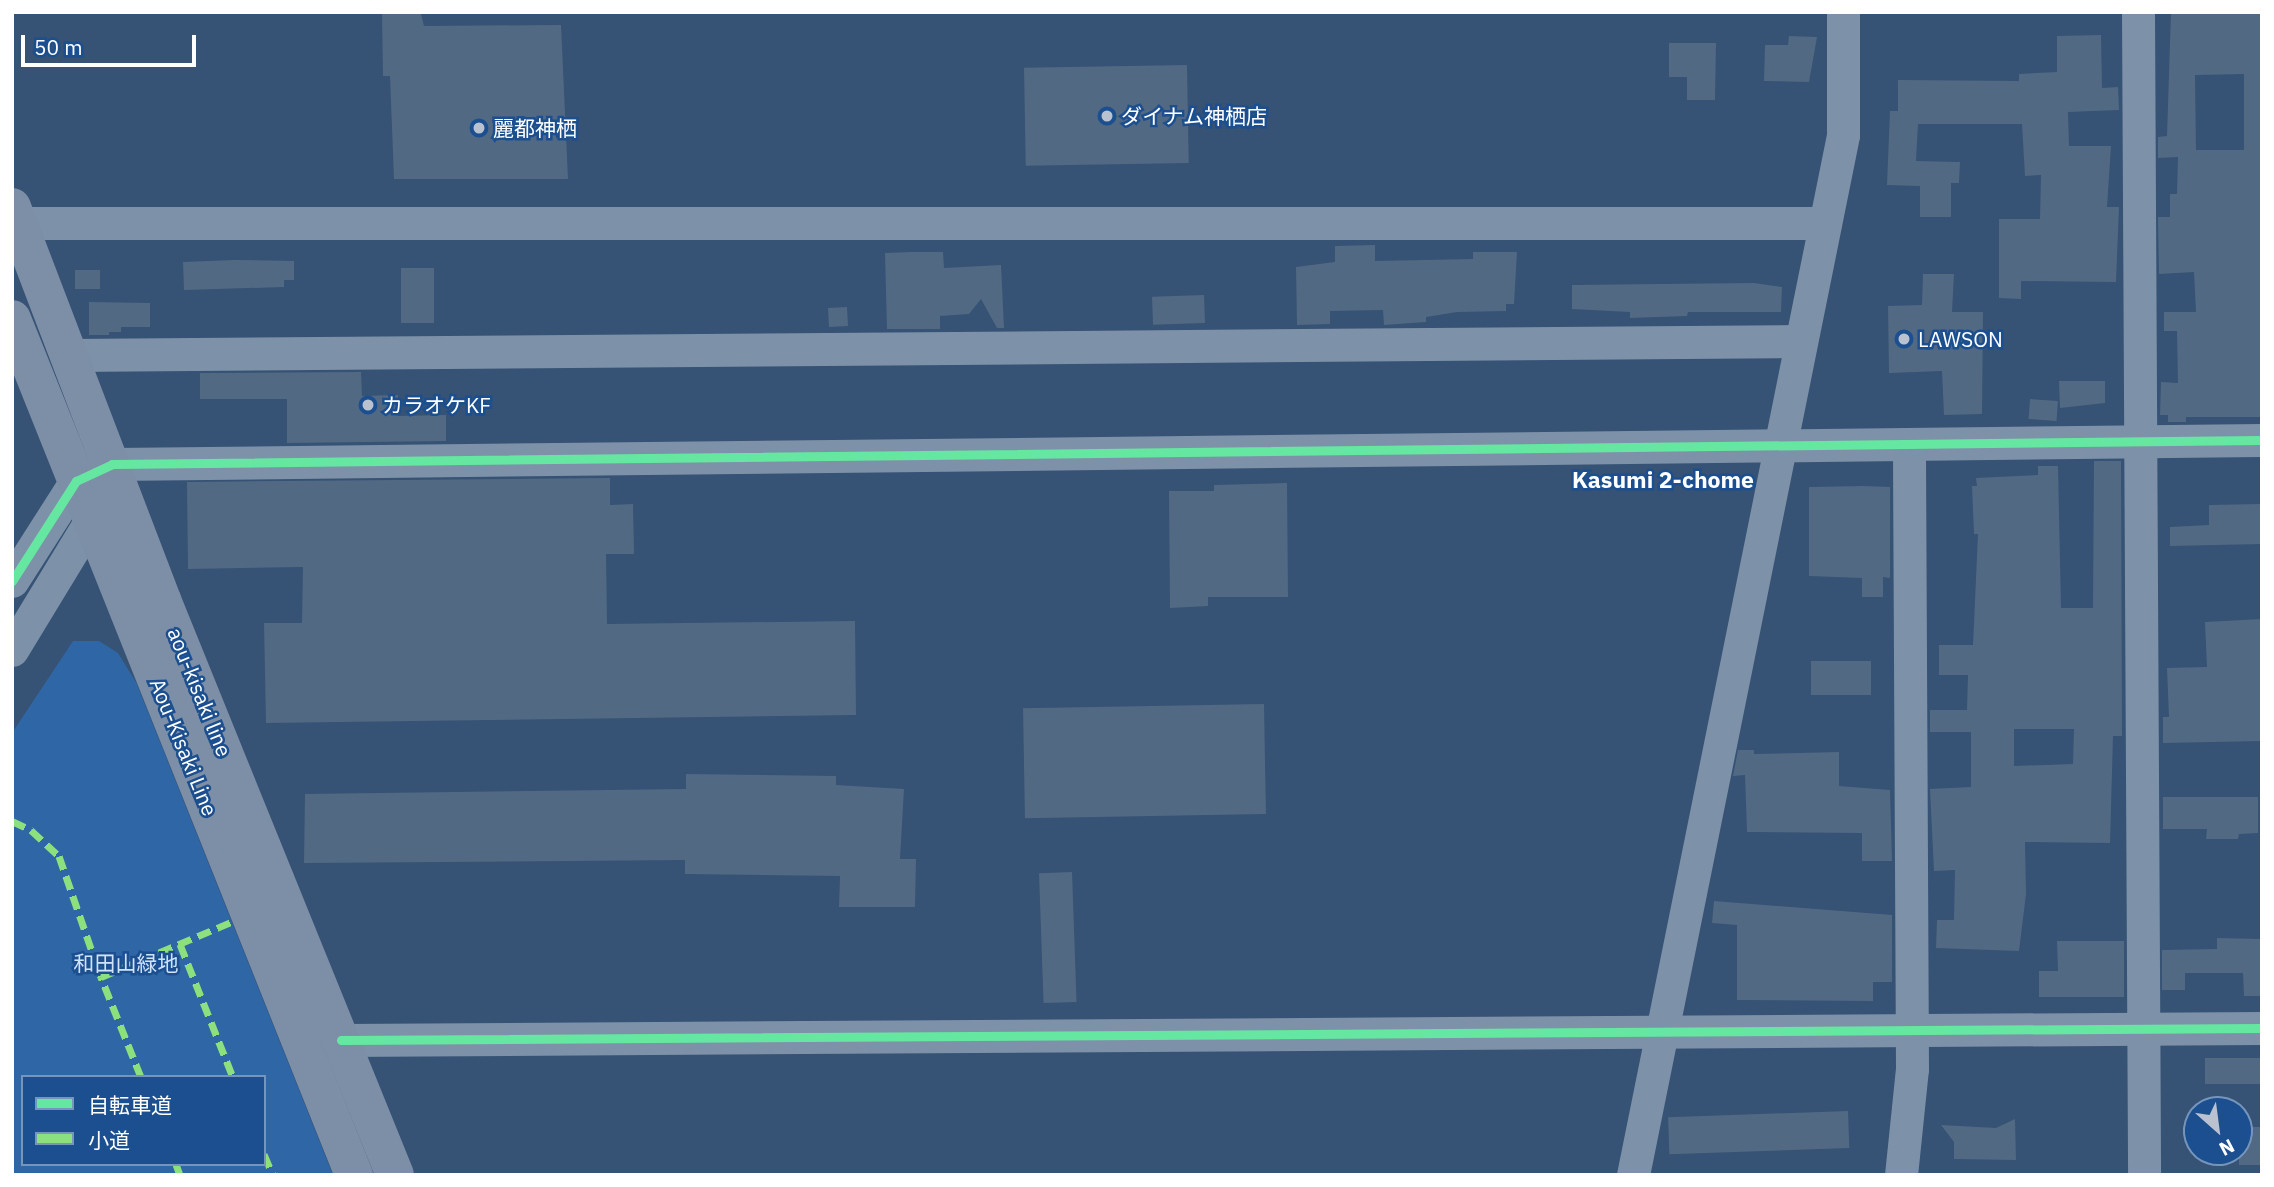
<!DOCTYPE html>
<meta charset="utf-8">
<style>
body{margin:0}
#map{position:relative;width:2274px;height:1187px;overflow:hidden;background:#365274;font-family:"IBM Plex Sans","Noto Sans JP",sans-serif}
div>[style]{position:absolute}
[style*='--x']{left:calc(var(--x)*1px);top:calc(var(--y)*1px);width:calc(var(--w)*1px);rotate:calc(var(--a)*1deg)}
.green>*{inset:0;background:#2f66a5}
.building>*{inset:0;background:#526984;transform-origin:0 0}
.minor>*{height:33px;margin:-16.5px;padding:0 16.5px;transform-origin:16.5px;border-radius:16.5px;background:#7d92a8}
.major>*{height:38px;margin:-19px;padding:0 19px;transform-origin:19px;border-radius:19px;background:#7d8ea7}
.quiet>*{height:7px;margin-top:-3.5px;transform-origin:0;background:repeating-linear-gradient(90deg,#8de07e 0 14px,transparent 0 21px)}
.cycleway>*{height:9px;margin:-4.5px;padding:0 4.5px;transform-origin:4.5px;border-radius:4.5px;background:#66e7a1}
.dots>*{width:19px;height:19px;translate:-50% -50%;box-sizing:border-box;border:4px solid #1b4f8f;border-radius:50%}
span{translate:-50% -50%;white-space:nowrap;text-align:center;line-height:1.15;-webkit-text-stroke:5px #1b4f8f;paint-order:stroke}
.poi-label{font-size:21px;color:#fff}
.left{translate:0 -50%;text-align:left}
.street-label{font-size:21px;color:#fff}
.park-label{font-size:21px;color:#cfe3fa}
.neighbourhood-label{font-size:23px;color:#fff;font-weight:700}
.frame{position:absolute;inset:0;border:14px solid #fff;pointer-events:none}
.legend{position:absolute;left:21px;top:1075px;width:245px;height:91px;box-sizing:border-box;background:#1b4f8f;border:2px solid #7695bc;margin:0;padding:9px 12px;list-style:none;font-size:21px;color:#fff}
.legend li{display:flex;align-items:center;gap:14px;height:35px}
.legend b{width:35px;border:2px solid #7695bc}
.north{position:absolute;left:2183px;top:1096px;width:70px;height:70px;box-sizing:border-box;background:#1b4f8f;border:2px solid #7695bc;border-radius:50%;rotate:152deg;font-size:19px;font-weight:700;line-height:28px;text-align:center;color:#fff}
.north::after{content:'';display:block;margin:auto;width:24px;height:32px;background:#b9c2ce;clip-path:polygon(50% 0,100% 100%,50% 72%,0 100%)}
.scale{position:absolute;left:21px;top:35px;width:175px;height:32px;box-sizing:border-box;border:4px solid #fff;border-top:0;padding-left:9px;font-size:21px;line-height:24px;white-space:nowrap;color:#fff;-webkit-text-stroke:5px #1b4f8f;paint-order:stroke}
</style>
<div id="map">
<div class="green">
<i style="clip-path:polygon(evenodd,73px 641px,99px 641px,118px 653px,136px 682px,333px 1175px,12px 1175px,12px 733px,73px 641px,23px 1077px,264px 1077px,264px 1164px,23px 1164px,23px 1077px)"></i>
</div>
<div class="building">
<i style="clip-path:polygon(evenodd,2171px 12px,2262px 12px,2260px 417px,2186px 417px,2186px 422px,2168px 422px,2168px 415px,2160px 415px,2161px 382px,2178px 383px,2177px 331px,2164px 331px,2164px 312px,2196px 312px,2194px 272px,2159px 274px,2158px 217px,2170px 217px,2170px 194px,2177px 194px,2178px 157px,2158px 158px,2158px 137px,2167px 136px,2171px 12px,2244px 74px,2244px 150px,2196px 150px,2195px 75px,2244px 74px)"></i>
<i style="clip-path:polygon(382px 14px,421px 14px,424px 26px,561px 25px,568px 179px,394px 179px,390px 76px,383px 76px)"></i>
<i style="clip-path:polygon(2101px 35px,2102px 88px,2118px 87px,2119px 110px,2068px 112px,2069px 146px,2111px 146px,2107px 207px,2119px 207px,2116px 282px,2021px 281px,2021px 299px,1999px 298px,1999px 219px,2040px 219px,2041px 175px,2025px 176px,2022px 124px,1918px 124px,1916px 161px,1960px 162px,1959px 183px,1951px 183px,1951px 217px,1920px 217px,1920px 186px,1887px 185px,1890px 111px,1898px 111px,1898px 80px,2019px 81px,2019px 74px,2057px 72px,2057px 36px)"></i>
<i style="clip-path:polygon(1789px 36px,1817px 37px,1809px 82px,1764px 81px,1765px 45px,1788px 45px)"></i>
<i style="clip-path:polygon(1669px 43px,1716px 43px,1715px 100px,1687px 100px,1687px 77px,1669px 77px)"></i>
<i style="left:1187px;top:65px;width:98px;height:163px;rotate:89deg"></i>
<i style="clip-path:polygon(1375px 245px,1375px 261px,1473px 259px,1473px 252px,1517px 252px,1514px 304px,1506px 304px,1506px 311px,1457px 312px,1426px 317px,1426px 322px,1384px 325px,1383px 310px,1330px 311px,1330px 324px,1297px 325px,1296px 267px,1335px 262px,1335px 246px)"></i>
<i style="clip-path:polygon(911px 252px,943px 252px,944px 268px,1001px 265px,1004px 328px,997px 328px,981px 299px,969px 314px,940px 316px,940px 329px,887px 329px,885px 253px)"></i>
<i style="clip-path:polygon(235px 260px,294px 261px,294px 280px,284px 280px,284px 287px,184px 290px,183px 262px)"></i>
<i style="left:401px;top:268px;width:33px;height:55px"></i>
<i style="left:75px;top:270px;width:25px;height:19px"></i>
<i style="clip-path:polygon(1923px 274px,1954px 274px,1952px 312px,1983px 312px,1982px 414px,1944px 415px,1942px 371px,1889px 373px,1888px 306px,1922px 305px)"></i>
<i style="clip-path:polygon(1754px 283px,1782px 287px,1781px 312px,1688px 312px,1687px 316px,1630px 318px,1630px 312px,1572px 309px,1572px 285px)"></i>
<i style="left:1204px;top:295px;width:28px;height:52px;rotate:88deg"></i>
<i style="clip-path:polygon(89px 302px,150px 303px,150px 327px,121px 327px,121px 332px,109px 332px,109px 335px,89px 335px)"></i>
<i style="left:847px;top:307px;width:19px;height:19px;rotate:87deg"></i>
<i style="clip-path:polygon(361px 372px,362px 396px,398px 395px,398px 416px,446px 415px,446px 441px,287px 443px,287px 399px,200px 399px,200px 373px)"></i>
<i style="clip-path:polygon(2059px 381px,2105px 381px,2105px 403px,2060px 408px)"></i>
<i style="left:2030px;top:399px;width:28px;height:20px;rotate:4deg"></i>
<i style="clip-path:polygon(evenodd,2094px 461px,2121px 461px,2122px 736px,2113px 736px,2110px 843px,2025px 842px,2026px 894px,2019px 951px,1936px 948px,1937px 920px,1954px 920px,1955px 870px,1934px 871px,1930px 789px,1971px 787px,1971px 732px,1930px 732px,1930px 710px,1967px 710px,1968px 675px,1939px 675px,1939px 645px,1973px 645px,1978px 534px,1974px 534px,1972px 486px,1977px 486px,1976px 478px,2038px 475px,2038px 466px,2058px 466px,2061px 608px,2093px 608px,2094px 461px,2014px 729px,2074px 729px,2073px 764px,2014px 766px,2014px 729px)"></i>
<i style="clip-path:polygon(610px 478px,610px 505px,633px 504px,634px 554px,606px 554px,607px 624px,855px 621px,856px 715px,266px 723px,264px 623px,302px 623px,303px 567px,188px 569px,187px 482px)"></i>
<i style="clip-path:polygon(1287px 483px,1288px 597px,1208px 597px,1208px 606px,1170px 608px,1169px 491px,1214px 491px,1214px 485px)"></i>
<i style="clip-path:polygon(1863px 486px,1890px 487px,1890px 578px,1883px 577px,1883px 597px,1862px 597px,1862px 578px,1809px 576px,1809px 487px)"></i>
<i style="clip-path:polygon(2262px 504px,2262px 544px,2170px 546px,2170px 527px,2209px 525px,2209px 505px)"></i>
<i style="clip-path:polygon(2262px 619px,2262px 741px,2163px 743px,2163px 717px,2169px 717px,2167px 668px,2207px 667px,2205px 622px)"></i>
<i style="left:1811px;top:661px;width:60px;height:34px"></i>
<i style="left:1264px;top:704px;width:110px;height:241px;rotate:89deg"></i>
<i style="clip-path:polygon(1738px 750px,1754px 750px,1754px 754px,1839px 752px,1839px 786px,1890px 790px,1892px 861px,1862px 861px,1862px 833px,1747px 832px,1745px 775px,1733px 776px)"></i>
<i style="clip-path:polygon(686px 774px,836px 776px,836px 785px,904px 789px,900px 859px,916px 859px,915px 907px,839px 907px,840px 876px,685px 874px,685px 860px,304px 863px,305px 794px,686px 789px)"></i>
<i style="clip-path:polygon(2163px 797px,2258px 797px,2258px 833px,2239px 834px,2238px 839px,2206px 839px,2207px 829px,2163px 829px)"></i>
<i style="left:1072px;top:872px;width:130px;height:33px;rotate:88deg"></i>
<i style="clip-path:polygon(1714px 901px,1892px 915px,1892px 982px,1873px 982px,1873px 1001px,1737px 1000px,1737px 925px,1712px 923px)"></i>
<i style="clip-path:polygon(2217px 938px,2262px 939px,2262px 996px,2244px 996px,2243px 973px,2185px 973px,2185px 990px,2162px 990px,2162px 950px,2217px 949px)"></i>
<i style="clip-path:polygon(2057px 941px,2124px 941px,2124px 997px,2039px 997px,2039px 971px,2058px 971px)"></i>
<i style="left:2262px;top:1058px;width:26px;height:57px;rotate:90deg"></i>
<i style="left:1848px;top:1111px;width:37px;height:180px;rotate:88deg"></i>
<i style="clip-path:polygon(2015px 1119px,2016px 1160px,1954px 1159px,1954px 1142px,1941px 1125px,1996px 1128px)"></i>
<i style="left:2239px;top:1127px;width:23px;height:38px"></i>
</div>
<div class="minor">
<i style="--x:2138;--y:12;--w:1163;--a:89.7"></i>
<i style="--x:19;--y:223;--w:1806;--a:0"></i>
<i style="--x:70;--y:355;--w:1730;--a:-0.46"></i>
<i style="--x:12;--y:581;--w:119;--a:-57.4"></i>
<i style="--x:76;--y:481;--w:40;--a:-25"></i>
<i style="--x:112;--y:464;--w:2150;--a:-0.64"></i>
<i style="--x:12;--y:650;--w:156;--a:-58.7"></i>
<i style="--x:93;--y:517;--w:19;--a:-69"></i>
<i style="--x:341;--y:1040;--w:1921;--a:-0.36"></i>
<i style="--x:1633;--y:1175;--w:1061;--a:-78.58"></i>
<i style="--x:1843;--y:135;--w:123;--a:-90"></i>
<i style="--x:1901;--y:1175;--w:107;--a:-84.1"></i>
<i style="--x:1912;--y:1069;--w:625;--a:-90.28"></i>
</div>
<div class="major">
<i style="--x:12;--y:207;--w:421;--a:69.1"></i>
<i style="--x:162;--y:600;--w:620;--a:67.94"></i>
<i style="--x:12;--y:319;--w:922;--a:68.22"></i>
</div>
<div class="quiet">
<i style="--x:12;--y:821;--w:21;--a:25"></i>
<i style="--x:31;--y:830;--w:38;--a:43"></i>
<i style="--x:59;--y:856;--w:128;--a:70.9"></i>
<i style="--x:180;--y:944;--w:143;--a:68.3"></i>
<i style="--x:141;--y:1077;--w:108;--a:-111.8"></i>
<i style="--x:101;--y:977;--w:141;--a:-22.9"></i>
<i style="--x:264;--y:1154;--w:23;--a:67"></i>
<i style="--x:176;--y:1164;--w:12;--a:70"></i>
</div>
<div class="cycleway">
<i style="--x:12;--y:581;--w:119;--a:-57.4"></i>
<i style="--x:76;--y:481;--w:40;--a:-25"></i>
<i style="--x:112;--y:464;--w:2150;--a:-0.64"></i>
<i style="--x:341;--y:1040;--w:1921;--a:-0.36"></i>
</div>
<div class="dots">
<i style="left:1107px;top:116px;background:#b9c2ce"></i>
<i style="left:479px;top:128px;background:#b9c2ce"></i>
<i style="left:1904px;top:339px;background:#b9c2ce"></i>
<i style="left:368px;top:405px;background:#b9c2ce"></i>
</div>
<div class="poi-label">
<span class="left" style="left:1121px;top:116px">ダイナム神栖店</span>
<span class="left" style="left:493px;top:128px">麗都神栖</span>
<span class="left" style="left:1918px;top:339px">LAWSON</span>
<span class="left" style="left:382px;top:405px">カラオケKF</span>
</div>
<div class="street-label">
<span style="left:200px;top:692px;rotate:68deg">aou-kisaki line</span>
<span style="left:184px;top:747px;rotate:68deg">Aou-Kisaki Line</span>
</div>
<div class="park-label">
<span style="left:126px;top:963px">和田山緑地</span>
</div>
<div class="neighbourhood-label">
<span style="left:1663px;top:479px">Kasumi 2-chome</span>
</div>
<div class="frame"></div>
<ul class="legend">
<li><b style="height:9px;background:#66e7a1"></b>自転車道</li>
<li><b style="height:9px;background:#8de07e"></b>小道</li>
</ul>
<div class="north">N</div>
<div class="scale">50 m</div>
</div>
